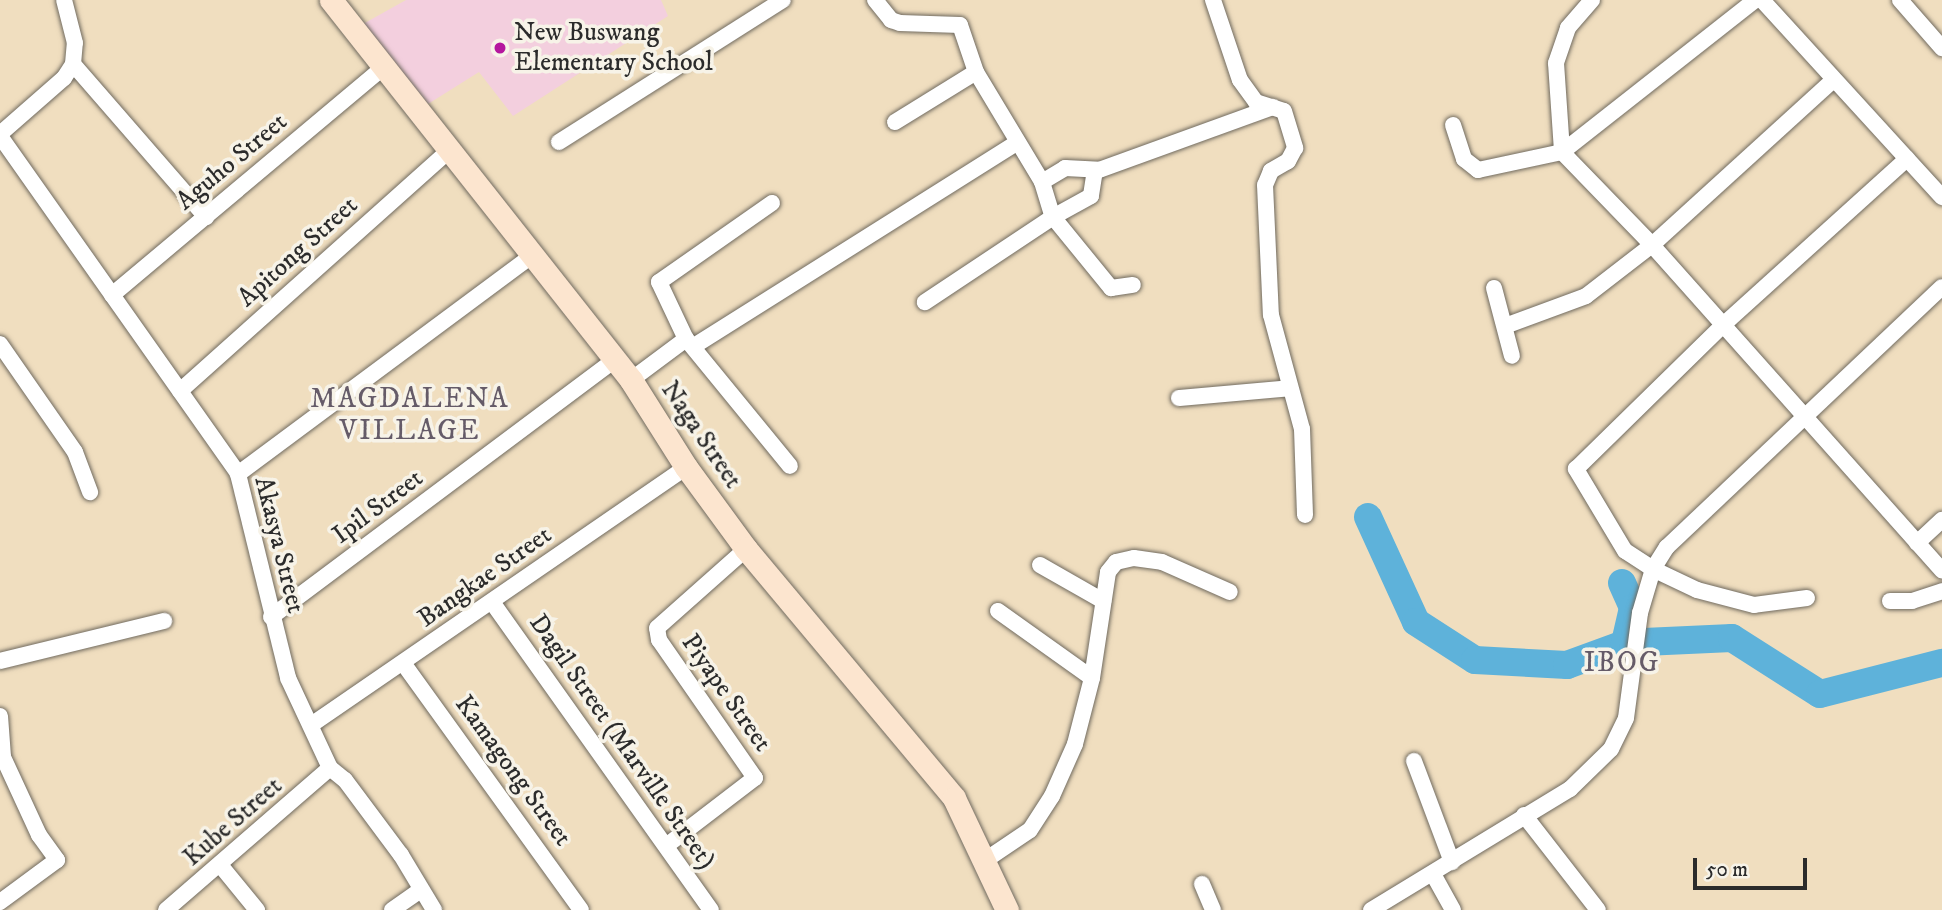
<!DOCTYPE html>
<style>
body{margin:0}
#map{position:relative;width:1942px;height:910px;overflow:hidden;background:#f0debf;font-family:"IM FELL DW Pica",serif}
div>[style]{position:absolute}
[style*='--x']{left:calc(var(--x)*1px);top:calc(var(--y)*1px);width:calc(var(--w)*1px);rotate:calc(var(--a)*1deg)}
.built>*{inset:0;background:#f3cfde}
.river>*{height:28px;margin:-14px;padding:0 14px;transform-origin:14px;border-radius:14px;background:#5eb2da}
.roads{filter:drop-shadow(0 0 2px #706a5f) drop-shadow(0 0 2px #706a5f)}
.street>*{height:16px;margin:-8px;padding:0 8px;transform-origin:8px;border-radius:8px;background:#fff}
.secondary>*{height:23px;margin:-11.5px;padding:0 11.5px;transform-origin:11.5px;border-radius:11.5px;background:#fce5cf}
.dots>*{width:19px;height:19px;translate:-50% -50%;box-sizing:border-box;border:4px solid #f7f3e8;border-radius:50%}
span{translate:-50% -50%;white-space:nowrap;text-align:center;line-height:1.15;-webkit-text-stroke:7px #f7f3e8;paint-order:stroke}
.poi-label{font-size:26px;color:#2b2b2b}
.left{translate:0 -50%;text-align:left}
.street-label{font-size:26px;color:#2b2b2b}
.neighbourhood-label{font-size:28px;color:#655b68;letter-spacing:2px}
.scale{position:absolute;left:1693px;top:858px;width:114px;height:32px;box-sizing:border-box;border:4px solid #2b2b2b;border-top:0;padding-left:9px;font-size:21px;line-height:24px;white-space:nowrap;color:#2b2b2b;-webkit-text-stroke:5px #f7f3e8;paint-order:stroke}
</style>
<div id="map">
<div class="built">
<i style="clip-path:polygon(406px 0,661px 0,668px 16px,513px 116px,479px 72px,428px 104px,363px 24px)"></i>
</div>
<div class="river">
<i style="--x:1368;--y:517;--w:115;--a:65.4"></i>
<i style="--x:1416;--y:622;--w:70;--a:32.8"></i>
<i style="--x:1475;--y:660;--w:92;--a:3.1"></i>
<i style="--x:1567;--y:665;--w:67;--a:-20.1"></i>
<i style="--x:1622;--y:583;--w:27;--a:66"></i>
<i style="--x:1633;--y:608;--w:37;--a:103"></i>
<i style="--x:1644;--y:642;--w:88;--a:-2.6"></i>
<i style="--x:1732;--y:638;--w:104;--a:32.5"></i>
<i style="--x:1820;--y:694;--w:126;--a:-14.3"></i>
</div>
<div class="roads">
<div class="street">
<i style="--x:875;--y:0;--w:26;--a:51"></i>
<i style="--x:891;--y:20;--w:9;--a:18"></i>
<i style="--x:900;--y:23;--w:60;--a:1.9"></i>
<i style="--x:960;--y:25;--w:50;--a:71.2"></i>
<i style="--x:1213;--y:0;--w:84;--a:71.4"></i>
<i style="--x:1240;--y:80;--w:27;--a:54"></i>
<i style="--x:1256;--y:102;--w:29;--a:18"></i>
<i style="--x:1284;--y:111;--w:39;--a:73"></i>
<i style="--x:1295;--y:148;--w:15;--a:118"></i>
<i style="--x:1288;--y:161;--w:20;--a:150"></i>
<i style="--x:1271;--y:171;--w:15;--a:113"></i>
<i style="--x:1265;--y:185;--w:130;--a:87.4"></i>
<i style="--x:1271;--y:315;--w:118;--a:74.8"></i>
<i style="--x:1302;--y:429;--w:86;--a:88"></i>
<i style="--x:1592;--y:0;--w:37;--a:131"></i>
<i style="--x:1568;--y:28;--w:37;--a:109"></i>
<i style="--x:1556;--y:63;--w:89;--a:86.1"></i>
<i style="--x:1562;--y:152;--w:129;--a:45.9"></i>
<i style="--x:1652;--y:245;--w:436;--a:48.3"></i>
<i style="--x:1762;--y:0;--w:267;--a:47.6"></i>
<i style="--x:1900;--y:0;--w:64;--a:48.8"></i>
<i style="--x:73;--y:64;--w:203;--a:49"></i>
<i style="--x:895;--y:122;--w:95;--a:-31.7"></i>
<i style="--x:976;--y:72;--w:128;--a:59"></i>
<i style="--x:1042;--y:182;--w:37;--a:73"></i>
<i style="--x:1053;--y:217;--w:154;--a:146.4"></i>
<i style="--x:1453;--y:125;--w:36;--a:72"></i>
<i style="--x:1464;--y:159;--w:18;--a:38"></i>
<i style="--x:1478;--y:170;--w:86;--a:-12.1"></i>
<i style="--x:1562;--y:152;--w:246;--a:-38.2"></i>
<i style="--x:0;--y:134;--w:85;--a:-41.2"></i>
<i style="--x:64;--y:78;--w:17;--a:-57"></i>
<i style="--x:73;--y:64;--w:21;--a:-85"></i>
<i style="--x:75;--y:43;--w:44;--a:-104.3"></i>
<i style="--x:0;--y:136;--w:413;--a:54.8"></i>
<i style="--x:238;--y:474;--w:210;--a:76.2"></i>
<i style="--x:288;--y:678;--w:99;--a:65"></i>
<i style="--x:330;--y:768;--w:19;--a:39"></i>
<i style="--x:345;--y:780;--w:94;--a:53.3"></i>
<i style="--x:401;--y:855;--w:64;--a:59"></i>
<i style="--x:559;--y:142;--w:265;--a:-32.4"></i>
<i style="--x:1095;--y:170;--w:26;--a:99"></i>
<i style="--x:1091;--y:196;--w:43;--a:151.1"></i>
<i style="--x:1053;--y:217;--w:92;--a:50.8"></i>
<i style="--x:1111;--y:288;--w:22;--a:-8"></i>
<i style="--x:1042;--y:182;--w:27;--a:-31"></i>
<i style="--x:1065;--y:168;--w:34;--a:3"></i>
<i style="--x:1099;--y:170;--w:185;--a:-19.9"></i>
<i style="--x:772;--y:203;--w:138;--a:145"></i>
<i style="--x:659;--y:282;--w:63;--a:64.7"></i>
<i style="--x:686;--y:339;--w:164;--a:50.7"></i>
<i style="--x:1494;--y:288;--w:70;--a:75.2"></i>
<i style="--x:112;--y:295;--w:355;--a:-40"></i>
<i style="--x:1505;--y:326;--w:86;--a:-20.3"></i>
<i style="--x:1586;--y:296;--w:83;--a:-37.7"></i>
<i style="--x:1652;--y:245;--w:244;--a:-42.3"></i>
<i style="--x:0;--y:344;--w:131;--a:55.2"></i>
<i style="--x:75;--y:452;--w:43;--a:69.4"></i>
<i style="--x:694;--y:346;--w:381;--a:-32.2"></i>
<i style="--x:631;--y:380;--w:69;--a:-36.7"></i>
<i style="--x:180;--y:391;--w:362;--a:-41.8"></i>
<i style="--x:1179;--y:398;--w:111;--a:-5.1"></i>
<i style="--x:238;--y:474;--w:367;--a:-36.6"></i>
<i style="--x:1917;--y:543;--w:34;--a:-43"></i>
<i style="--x:1040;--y:565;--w:73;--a:29.7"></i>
<i style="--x:1807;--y:598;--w:53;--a:172.5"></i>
<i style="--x:1754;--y:605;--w:59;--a:-165.3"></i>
<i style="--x:1697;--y:590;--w:49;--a:-154.5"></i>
<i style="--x:1653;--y:569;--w:33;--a:-147"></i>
<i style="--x:1625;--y:551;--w:96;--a:-120.9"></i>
<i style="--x:1576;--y:469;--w:206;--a:-44.4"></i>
<i style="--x:1723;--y:325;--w:248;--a:-42.1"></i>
<i style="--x:1890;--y:601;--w:22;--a:0"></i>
<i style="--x:1912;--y:601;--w:32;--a:-18"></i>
<i style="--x:492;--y:602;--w:378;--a:54.6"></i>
<i style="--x:998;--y:611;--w:115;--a:35.5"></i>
<i style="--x:271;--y:617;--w:429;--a:-36.8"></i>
<i style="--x:0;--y:661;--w:169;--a:-13.7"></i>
<i style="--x:403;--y:663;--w:304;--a:54.2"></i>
<i style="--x:0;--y:716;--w:41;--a:85.8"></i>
<i style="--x:3;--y:757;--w:86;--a:65.2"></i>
<i style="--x:39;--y:835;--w:31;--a:54"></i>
<i style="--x:57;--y:860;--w:71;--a:143.6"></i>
<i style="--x:311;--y:725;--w:455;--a:-34.5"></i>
<i style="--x:1414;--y:761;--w:108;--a:69.4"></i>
<i style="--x:1524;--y:815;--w:120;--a:52.1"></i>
<i style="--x:666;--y:846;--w:112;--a:-37.4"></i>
<i style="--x:755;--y:778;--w:168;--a:-124.8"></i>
<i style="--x:659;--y:640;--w:12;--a:-99"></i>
<i style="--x:657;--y:628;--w:119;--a:-41.6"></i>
<i style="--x:984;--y:861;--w:55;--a:-34"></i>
<i style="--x:1030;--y:830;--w:40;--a:-57.1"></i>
<i style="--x:1052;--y:796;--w:57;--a:-66.1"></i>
<i style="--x:1075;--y:744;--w:68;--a:-75.6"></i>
<i style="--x:1092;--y:678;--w:107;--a:-81.4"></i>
<i style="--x:1108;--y:572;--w:13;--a:-51"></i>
<i style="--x:1116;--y:562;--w:18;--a:-13"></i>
<i style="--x:1134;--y:558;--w:28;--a:8"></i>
<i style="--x:1162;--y:562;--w:74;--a:23.8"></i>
<i style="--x:221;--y:866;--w:57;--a:50.7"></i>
<i style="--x:1433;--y:874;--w:41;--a:60.9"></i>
<i style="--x:1202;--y:884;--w:28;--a:67"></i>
<i style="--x:166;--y:910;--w:217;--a:-40.9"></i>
<i style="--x:392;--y:910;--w:33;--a:-35"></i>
<i style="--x:1371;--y:910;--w:233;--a:-31.3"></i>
<i style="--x:1570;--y:789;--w:57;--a:-44.3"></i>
<i style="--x:1611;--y:749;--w:34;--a:-64"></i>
<i style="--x:1626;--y:718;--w:106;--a:-82.4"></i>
<i style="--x:1640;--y:613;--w:46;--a:-73.5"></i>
<i style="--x:1653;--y:569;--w:26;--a:-58"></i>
<i style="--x:1667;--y:547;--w:378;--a:-43.4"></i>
</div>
<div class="secondary">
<i style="--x:331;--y:0;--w:484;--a:51.7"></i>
<i style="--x:631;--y:380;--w:103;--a:57.7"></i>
<i style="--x:686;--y:467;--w:102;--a:53.8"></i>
<i style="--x:746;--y:549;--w:324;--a:50.1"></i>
<i style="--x:954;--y:798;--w:124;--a:64.7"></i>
</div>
</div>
<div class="dots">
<i style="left:500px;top:48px;background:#b5179e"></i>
</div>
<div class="poi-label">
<span class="left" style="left:514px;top:48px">New Buswang<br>Elementary School</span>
</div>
<div class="street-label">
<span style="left:232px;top:162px;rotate:-40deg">Aguho Street</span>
<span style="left:298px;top:252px;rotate:-42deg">Apitong Street</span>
<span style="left:701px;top:435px;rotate:56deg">Naga Street</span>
<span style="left:378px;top:507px;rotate:-37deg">Ipil Street</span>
<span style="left:279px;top:545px;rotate:76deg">Akasya Street</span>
<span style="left:485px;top:577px;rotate:-35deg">Bangkae Street</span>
<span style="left:726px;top:693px;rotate:55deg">Piyape Street</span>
<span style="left:622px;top:742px;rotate:55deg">Dagil Street (Marville Street)</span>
<span style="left:513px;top:771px;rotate:54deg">Kamagong Street</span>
<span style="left:233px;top:822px;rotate:-41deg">Kube Street</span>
</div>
<div class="neighbourhood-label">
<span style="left:410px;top:415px">MAGDALENA<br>VILLAGE</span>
<span style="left:1622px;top:663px">IBOG</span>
</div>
<div class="scale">50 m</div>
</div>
